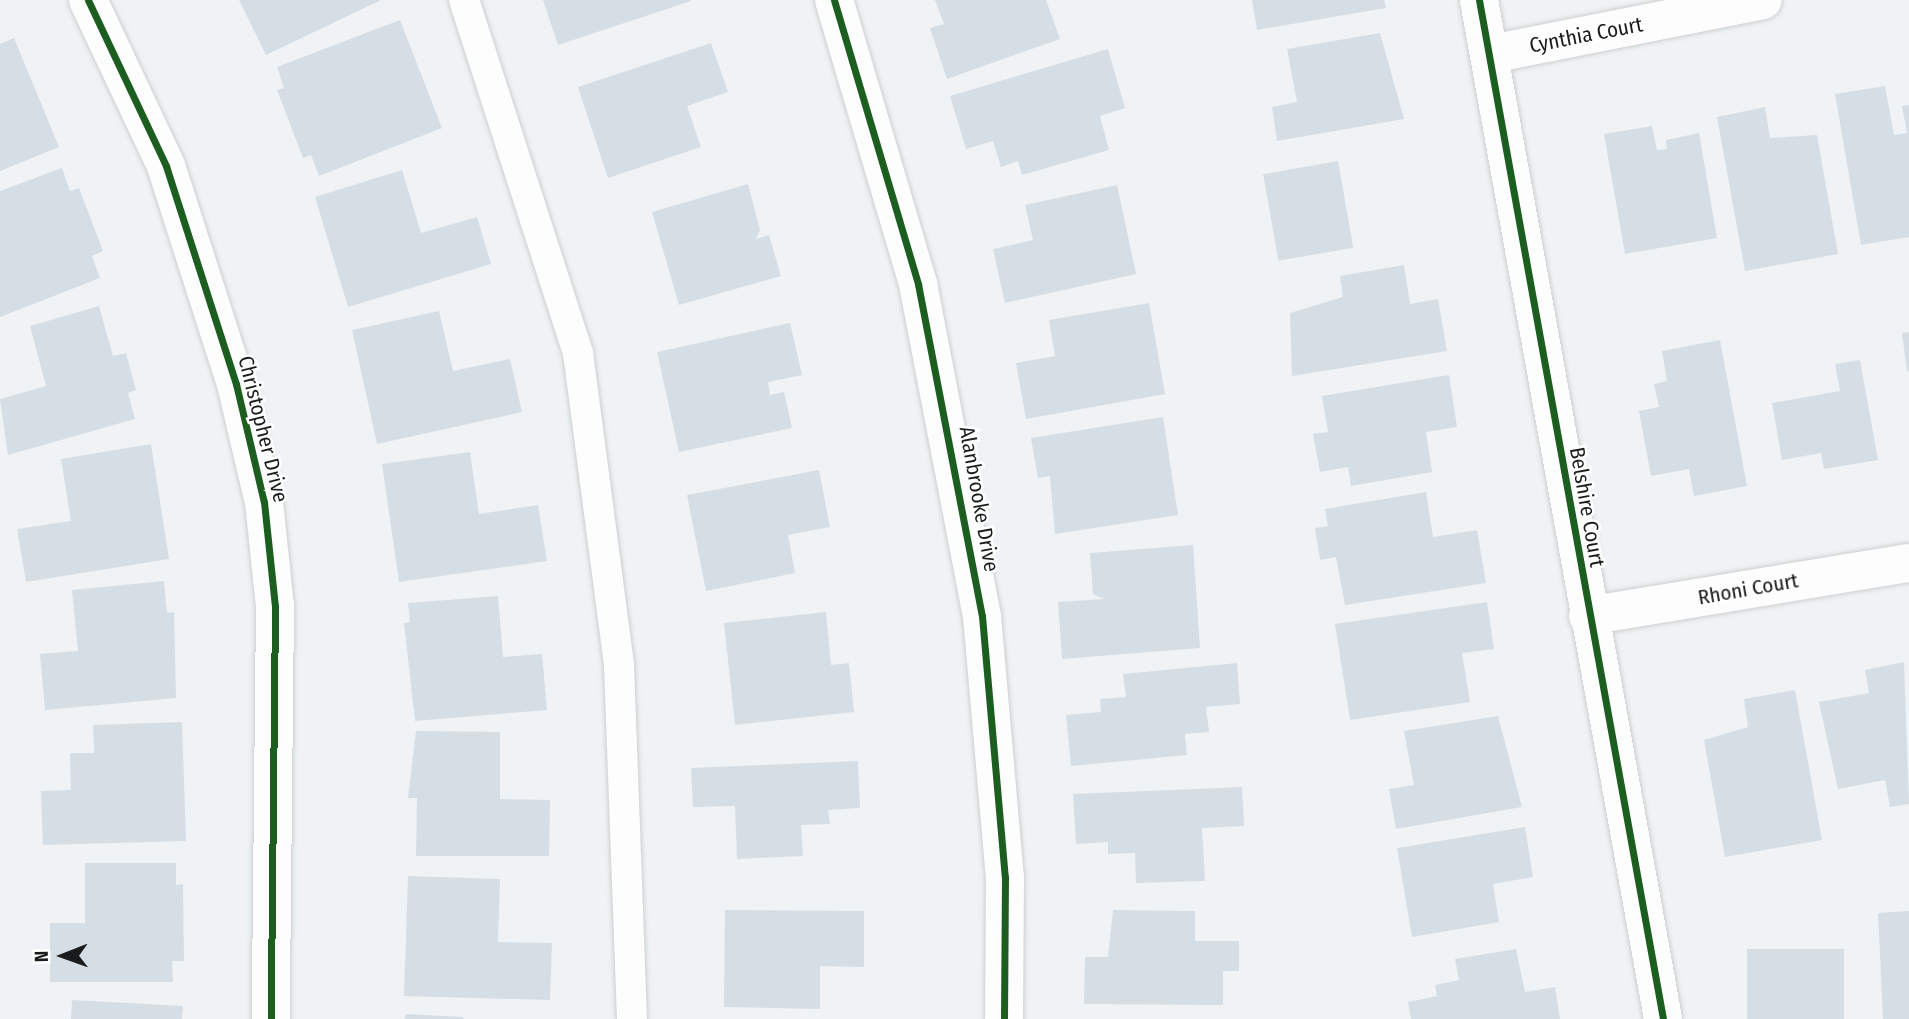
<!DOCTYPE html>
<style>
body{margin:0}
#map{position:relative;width:1909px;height:1019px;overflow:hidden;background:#f0f3f5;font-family:"Fira Sans Condensed",sans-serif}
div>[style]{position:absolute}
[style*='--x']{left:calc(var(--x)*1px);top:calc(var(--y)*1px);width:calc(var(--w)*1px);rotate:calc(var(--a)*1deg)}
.building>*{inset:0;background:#d5dee5;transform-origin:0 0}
.roads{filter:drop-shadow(0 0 2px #cdcfd0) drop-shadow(0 0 2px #cdcfd0)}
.service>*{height:30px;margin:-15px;padding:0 15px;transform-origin:15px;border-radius:15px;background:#fdfdfe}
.minor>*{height:38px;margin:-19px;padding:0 19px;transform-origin:19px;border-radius:19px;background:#fdfdfe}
.cycleway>*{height:7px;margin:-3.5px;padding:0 3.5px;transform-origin:3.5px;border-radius:3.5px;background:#1b5e20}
span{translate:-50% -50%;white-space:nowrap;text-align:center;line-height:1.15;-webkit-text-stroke:5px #fff;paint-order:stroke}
.street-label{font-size:21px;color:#191b1c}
.north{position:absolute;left:28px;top:921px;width:70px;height:70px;-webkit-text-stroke:5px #fff;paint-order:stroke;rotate:269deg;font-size:19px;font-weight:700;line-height:28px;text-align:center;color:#191b1c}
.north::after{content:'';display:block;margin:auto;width:24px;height:32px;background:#191b1c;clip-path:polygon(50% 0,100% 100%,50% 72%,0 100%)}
</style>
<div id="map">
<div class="building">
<i style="clip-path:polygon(239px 0,381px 0,266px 55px)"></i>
<i style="clip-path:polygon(543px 0,691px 0,691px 1px,558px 45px)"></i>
<i style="clip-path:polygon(935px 0,1046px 0,1060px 39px,947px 79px,930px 28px,944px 24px)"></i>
<i style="clip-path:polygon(1252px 0,1384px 0,1386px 8px,1257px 30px)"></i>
<i style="clip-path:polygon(400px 20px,442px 128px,319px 176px,311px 155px,303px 158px,277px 90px,284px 88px,277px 67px)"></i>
<i style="clip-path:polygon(1380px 33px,1404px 119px,1277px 141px,1272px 107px,1297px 102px,1287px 49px)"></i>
<i style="clip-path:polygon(14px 38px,59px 147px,0 171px,0 44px)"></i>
<i style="clip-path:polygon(711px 43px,728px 92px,687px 106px,701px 147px,608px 178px,578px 87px)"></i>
<i style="clip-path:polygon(1108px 49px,1125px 108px,1100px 116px,1109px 150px,1022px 175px,1018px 161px,1001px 167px,993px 141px,966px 149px,950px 96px)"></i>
<i style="clip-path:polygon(1885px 86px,1894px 135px,1907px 133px,1902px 106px,1909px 105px,1909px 237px,1861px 245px,1835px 94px)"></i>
<i style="clip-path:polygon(1765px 107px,1770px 138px,1817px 135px,1838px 254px,1745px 271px,1717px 117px)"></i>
<i style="clip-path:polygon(1652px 126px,1657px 150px,1667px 149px,1666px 140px,1699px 133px,1717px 238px,1625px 254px,1604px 134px)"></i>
<i style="left:1338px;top:161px;width:88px;height:76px;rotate:80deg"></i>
<i style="clip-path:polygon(62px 168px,70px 191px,79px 188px,103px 251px,92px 256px,100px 278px,0 317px,0 191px)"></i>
<i style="clip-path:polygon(402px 170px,421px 233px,477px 217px,491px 264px,348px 307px,315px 197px)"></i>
<i style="clip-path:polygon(748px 184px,760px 230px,756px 239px,769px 235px,781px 276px,679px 305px,652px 212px)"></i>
<i style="clip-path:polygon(1117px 185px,1136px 274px,1005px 303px,993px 249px,1033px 240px,1025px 205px)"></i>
<i style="clip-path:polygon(1404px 265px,1410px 304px,1438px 299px,1447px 351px,1292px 376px,1290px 313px,1343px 297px,1340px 276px)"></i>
<i style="clip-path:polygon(1149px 303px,1165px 394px,1026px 419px,1016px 363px,1055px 356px,1049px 320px)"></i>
<i style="clip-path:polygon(99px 306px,113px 356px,126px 353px,136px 390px,128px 393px,135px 419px,8px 455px,0 399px,46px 386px,30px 326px)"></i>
<i style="clip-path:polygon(439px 311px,453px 371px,510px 359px,522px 412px,377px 444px,352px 330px)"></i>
<i style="clip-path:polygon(790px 323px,802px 375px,768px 382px,770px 395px,784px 392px,792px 428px,679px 452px,657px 352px)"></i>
<i style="clip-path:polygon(1909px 332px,1909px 371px,1907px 371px,1902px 333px)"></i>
<i style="clip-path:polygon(1720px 340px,1747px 486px,1694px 496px,1689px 469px,1651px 476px,1639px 411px,1659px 407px,1654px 384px,1667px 381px,1662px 351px)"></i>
<i style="clip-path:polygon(1860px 360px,1878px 460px,1824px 469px,1821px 453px,1782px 460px,1772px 403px,1840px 391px,1835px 364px)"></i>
<i style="clip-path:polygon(1449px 375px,1457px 427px,1426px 432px,1432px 472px,1351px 486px,1348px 467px,1320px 472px,1313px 434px,1328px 432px,1322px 396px)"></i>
<i style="clip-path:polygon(1163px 417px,1178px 515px,1055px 534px,1050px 476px,1038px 478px,1031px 438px)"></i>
<i style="clip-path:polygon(151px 444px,169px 559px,26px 582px,17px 529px,71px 521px,61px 459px)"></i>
<i style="clip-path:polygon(470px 452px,479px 514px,538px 505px,547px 561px,399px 582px,382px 464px)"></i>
<i style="clip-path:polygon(819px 470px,830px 527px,788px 535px,795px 573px,706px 591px,687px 495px)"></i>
<i style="clip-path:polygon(1426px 492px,1433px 537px,1477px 530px,1486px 583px,1345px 605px,1336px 557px,1320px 560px,1315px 528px,1328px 526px,1325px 509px)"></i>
<i style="clip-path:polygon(1193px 545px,1200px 648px,1062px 659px,1058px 602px,1104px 599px,1093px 594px,1090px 553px)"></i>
<i style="clip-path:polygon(164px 581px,167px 613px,174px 612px,176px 698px,45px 710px,40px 654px,78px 651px,72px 590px)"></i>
<i style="clip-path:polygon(498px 596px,503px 657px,542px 654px,547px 710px,415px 721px,404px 623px,410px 622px,408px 603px)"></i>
<i style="clip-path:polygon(1487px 602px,1494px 649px,1462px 653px,1470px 702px,1350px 720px,1335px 624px)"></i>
<i style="clip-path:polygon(826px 612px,831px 665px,849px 663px,854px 712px,735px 725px,724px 623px)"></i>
<i style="clip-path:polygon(1904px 662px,1909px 804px,1890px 807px,1885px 780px,1838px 789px,1819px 702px,1869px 693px,1865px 670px)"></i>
<i style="clip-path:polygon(1237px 663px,1240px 704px,1206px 707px,1209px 732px,1185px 734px,1187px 755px,1071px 766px,1066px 715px,1101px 712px,1100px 699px,1126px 697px,1123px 674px)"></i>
<i style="clip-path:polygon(1795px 690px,1822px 840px,1725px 857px,1704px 740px,1748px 727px,1744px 699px)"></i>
<i style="clip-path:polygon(1498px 716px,1522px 807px,1396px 829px,1389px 789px,1414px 785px,1404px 731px)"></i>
<i style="clip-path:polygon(182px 722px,186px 841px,43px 845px,41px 791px,71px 790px,70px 753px,94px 753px,93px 725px)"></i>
<i style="clip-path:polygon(416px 731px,500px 732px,500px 799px,550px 800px,549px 856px,416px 856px,417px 798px,408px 798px)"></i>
<i style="clip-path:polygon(858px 761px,860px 808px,828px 810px,830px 824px,801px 825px,803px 856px,737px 859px,735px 806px,693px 807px,691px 768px)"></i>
<i style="clip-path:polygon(1242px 787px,1244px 826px,1202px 828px,1205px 881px,1136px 883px,1135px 853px,1108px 854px,1108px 842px,1076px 844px,1073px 794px)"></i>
<i style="clip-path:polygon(1525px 827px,1533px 877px,1493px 884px,1499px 922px,1412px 937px,1397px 848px)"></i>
<i style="clip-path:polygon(85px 863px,176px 863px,176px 885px,183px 884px,184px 961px,172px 961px,173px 982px,50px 982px,50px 923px,85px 923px)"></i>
<i style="clip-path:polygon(408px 876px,500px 879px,498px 942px,552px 943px,550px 1000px,404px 996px)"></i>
<i style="clip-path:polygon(725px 910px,864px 911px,864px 967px,820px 966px,820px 1009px,724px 1007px)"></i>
<i style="clip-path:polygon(1113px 910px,1195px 911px,1195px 941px,1239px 941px,1239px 971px,1223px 971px,1223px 1005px,1084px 1004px,1085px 957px,1108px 957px)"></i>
<i style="clip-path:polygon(1909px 911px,1909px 1019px,1883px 1019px,1878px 913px)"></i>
<i style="clip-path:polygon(1516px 949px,1525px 992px,1555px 987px,1560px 1019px,1411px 1019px,1408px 1002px,1437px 996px,1435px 985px,1459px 980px,1455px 959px)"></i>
<i style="left:1747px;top:949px;width:97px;height:70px"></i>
<i style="clip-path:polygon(72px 1000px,183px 1006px,182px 1019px,71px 1019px)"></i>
<i style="clip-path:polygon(406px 1014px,464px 1017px,463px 1019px,405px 1019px)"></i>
</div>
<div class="roads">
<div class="service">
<i style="--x:464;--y:0;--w:371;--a:72.1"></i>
<i style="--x:578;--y:353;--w:315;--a:82.5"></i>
<i style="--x:619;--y:665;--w:354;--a:87.9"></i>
</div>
<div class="minor">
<i style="--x:88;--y:0;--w:183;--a:64.8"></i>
<i style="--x:166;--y:166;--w:229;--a:72.2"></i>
<i style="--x:236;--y:384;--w:121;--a:76.7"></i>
<i style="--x:264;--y:502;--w:105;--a:84"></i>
<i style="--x:275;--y:606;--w:413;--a:90.6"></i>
<i style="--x:834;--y:0;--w:296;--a:73.5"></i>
<i style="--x:918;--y:284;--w:338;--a:79.1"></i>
<i style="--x:982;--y:616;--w:262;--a:85"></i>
<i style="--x:1005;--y:877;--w:142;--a:90.4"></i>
<i style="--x:1479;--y:0;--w:1035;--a:79.76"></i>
<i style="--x:1491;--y:54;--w:277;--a:-11.2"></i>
<i style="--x:1588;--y:616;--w:325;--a:-9.4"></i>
</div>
</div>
<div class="cycleway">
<i style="--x:88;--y:0;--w:183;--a:64.8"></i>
<i style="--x:166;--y:166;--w:229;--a:72.2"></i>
<i style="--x:236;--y:384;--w:121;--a:76.7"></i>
<i style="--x:264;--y:502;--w:105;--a:84"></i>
<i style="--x:275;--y:606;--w:413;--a:90.6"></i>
<i style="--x:834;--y:0;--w:296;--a:73.5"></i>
<i style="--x:918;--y:284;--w:338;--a:79.1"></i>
<i style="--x:982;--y:616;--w:262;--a:85"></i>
<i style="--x:1005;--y:877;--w:142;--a:90.4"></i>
<i style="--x:1479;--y:0;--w:1035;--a:79.76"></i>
</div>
<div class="street-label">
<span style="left:1586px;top:35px;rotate:-11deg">Cynthia Court</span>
<span style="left:263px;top:429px;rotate:76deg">Christopher Drive</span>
<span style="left:979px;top:499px;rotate:80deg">Alanbrooke Drive</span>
<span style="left:1587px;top:507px;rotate:80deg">Belshire Court</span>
<span style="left:1748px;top:589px;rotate:-10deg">Rhoni Court</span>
</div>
<div class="north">N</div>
</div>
